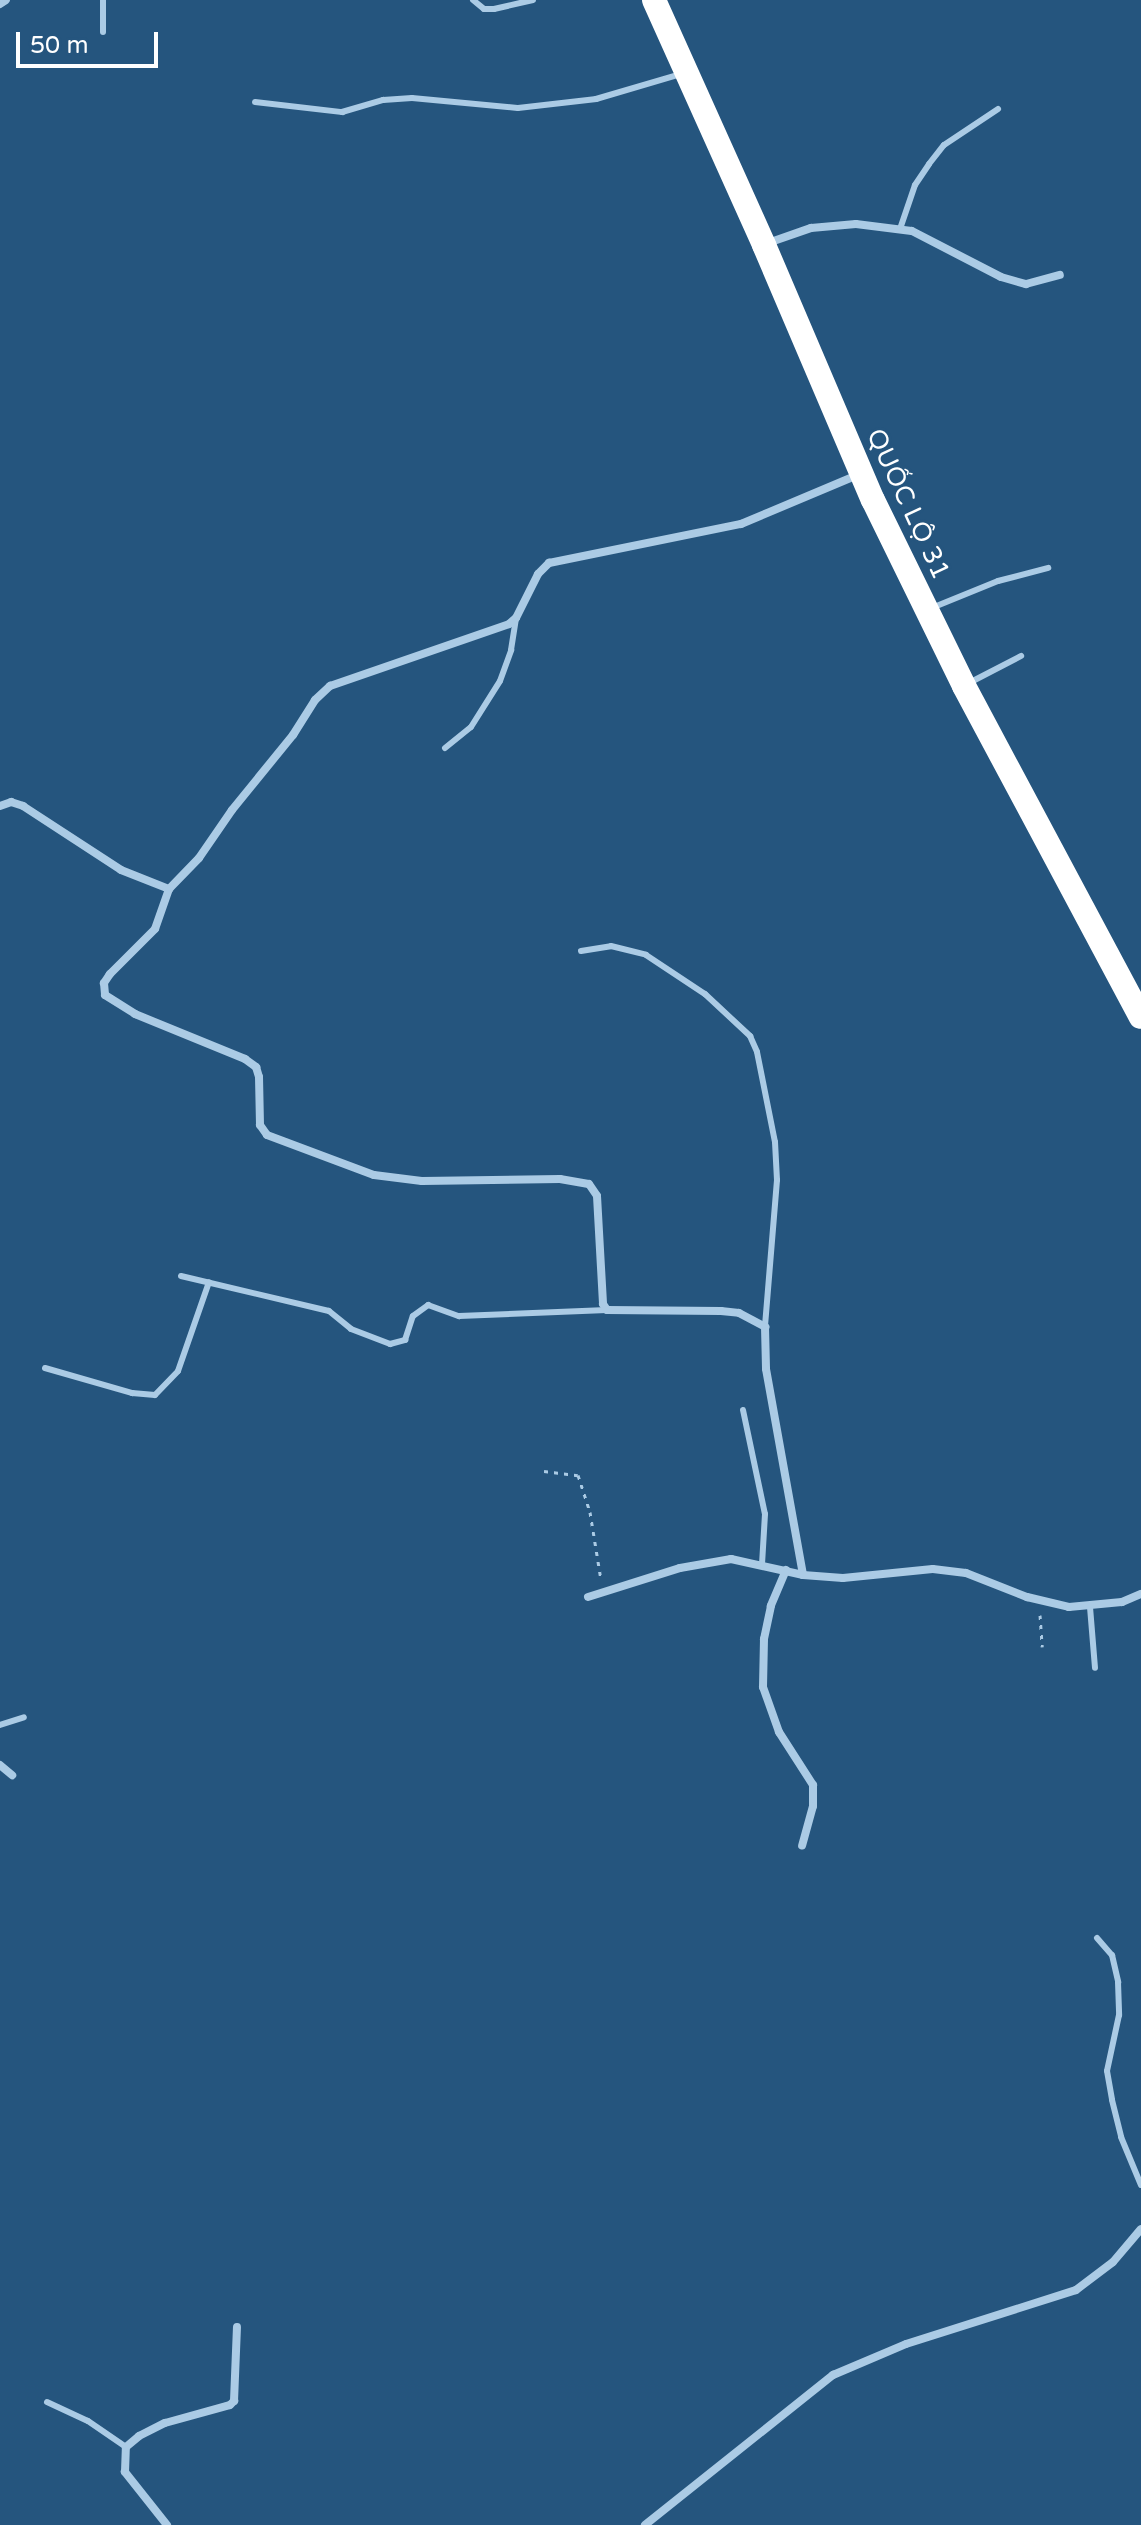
<!DOCTYPE html>
<meta charset="utf-8">
<style>
body{margin:0}
#map{position:relative;width:1141px;height:2525px;overflow:hidden;background:#25557e;font-family:"Varela Round",sans-serif}
div>[style]{position:absolute}
[style*='--x']{left:calc(var(--x)*1px);top:calc(var(--y)*1px);width:calc(var(--w)*1px);rotate:calc(var(--a)*1deg)}
.path>*{height:3px;margin-top:-1.5px;transform-origin:0;background:repeating-linear-gradient(90deg,#abcbe5 0 4px,transparent 0 10px)}
.lane>*{height:6px;margin:-3px;padding:0 3px;transform-origin:3px;border-radius:3px;background:#abcbe5}
.street>*{height:8px;margin:-4px;padding:0 4px;transform-origin:4px;border-radius:4px;background:#abcbe5}
.highway>*{height:24px;margin:-12px;padding:0 12px;transform-origin:12px;border-radius:12px;background:#fff}
span{translate:-50% -50%;white-space:nowrap;text-align:center;line-height:1.15;-webkit-text-stroke:6px #25557e;paint-order:stroke}
.street-label{font-size:26px;color:#fff}
.scale{position:absolute;left:16px;top:32px;width:142px;height:36px;box-sizing:border-box;border:4px solid #fff;border-top:0;padding-left:10px;font-size:24px;line-height:28px;white-space:nowrap;color:#fff;-webkit-text-stroke:6px #25557e;paint-order:stroke}
</style>
<div id="map">
<div class="path">
<i style="--x:544;--y:1471;--w:34;--a:7"></i>
<i style="--x:578;--y:1475;--w:39;--a:72"></i>
<i style="--x:590;--y:1512;--w:69;--a:80.8"></i>
<i style="--x:1040;--y:1615;--w:32;--a:86"></i>
</div>
<div class="lane">
<i style="--x:473;--y:0;--w:14;--a:39"></i>
<i style="--x:484;--y:9;--w:10;--a:0"></i>
<i style="--x:494;--y:9;--w:40;--a:-13"></i>
<i style="--x:103;--y:32;--w:32;--a:-90"></i>
<i style="--x:255;--y:102;--w:88;--a:6.6"></i>
<i style="--x:342;--y:112;--w:43;--a:-16.3"></i>
<i style="--x:383;--y:100;--w:29;--a:-4"></i>
<i style="--x:412;--y:98;--w:106;--a:5.4"></i>
<i style="--x:518;--y:108;--w:79;--a:-6.6"></i>
<i style="--x:596;--y:99;--w:89;--a:-16.4"></i>
<i style="--x:900;--y:229;--w:46;--a:-71.2"></i>
<i style="--x:915;--y:185;--w:25;--a:-56"></i>
<i style="--x:929;--y:164;--w:24;--a:-52"></i>
<i style="--x:944;--y:145;--w:65;--a:-33.7"></i>
<i style="--x:934;--y:607;--w:69;--a:-22.1"></i>
<i style="--x:998;--y:581;--w:52;--a:-14.6"></i>
<i style="--x:967;--y:684;--w:61;--a:-27.4"></i>
<i style="--x:445;--y:748;--w:33;--a:-39"></i>
<i style="--x:471;--y:727;--w:54;--a:-57.8"></i>
<i style="--x:500;--y:681;--w:33;--a:-70"></i>
<i style="--x:511;--y:650;--w:32;--a:-81"></i>
<i style="--x:581;--y:951;--w:30;--a:-9"></i>
<i style="--x:611;--y:946;--w:36;--a:14"></i>
<i style="--x:646;--y:955;--w:71;--a:33.5"></i>
<i style="--x:705;--y:994;--w:62;--a:43"></i>
<i style="--x:750;--y:1036;--w:17;--a:66"></i>
<i style="--x:757;--y:1052;--w:92;--a:78.7"></i>
<i style="--x:775;--y:1142;--w:38;--a:87"></i>
<i style="--x:777;--y:1180;--w:147;--a:94.7"></i>
<i style="--x:181;--y:1276;--w:152;--a:13.3"></i>
<i style="--x:329;--y:1311;--w:28;--a:39"></i>
<i style="--x:351;--y:1329;--w:42;--a:21"></i>
<i style="--x:390;--y:1344;--w:16;--a:-15"></i>
<i style="--x:405;--y:1340;--w:25;--a:-72"></i>
<i style="--x:413;--y:1316;--w:19;--a:-36"></i>
<i style="--x:428;--y:1305;--w:33;--a:20"></i>
<i style="--x:459;--y:1316;--w:148;--a:-2.3"></i>
<i style="--x:45;--y:1368;--w:91;--a:16"></i>
<i style="--x:132;--y:1393;--w:23;--a:5"></i>
<i style="--x:155;--y:1395;--w:33;--a:-46"></i>
<i style="--x:178;--y:1371;--w:94;--a:-70.8"></i>
<i style="--x:743;--y:1410;--w:106;--a:78.1"></i>
<i style="--x:765;--y:1514;--w:51;--a:93.4"></i>
<i style="--x:1090;--y:1607;--w:61;--a:85.3"></i>
<i style="--x:0;--y:1725;--w:25;--a:-18"></i>
<i style="--x:1097;--y:1938;--w:23;--a:49"></i>
<i style="--x:1112;--y:1955;--w:28;--a:77"></i>
<i style="--x:1118;--y:1982;--w:33;--a:88"></i>
<i style="--x:1119;--y:2015;--w:57;--a:102.1"></i>
<i style="--x:1107;--y:2071;--w:29;--a:80"></i>
<i style="--x:1112;--y:2100;--w:38;--a:76"></i>
<i style="--x:1121;--y:2137;--w:52;--a:67.4"></i>
<i style="--x:47;--y:2402;--w:45;--a:24.9"></i>
<i style="--x:88;--y:2421;--w:46;--a:34.4"></i>
</div>
<div class="street">
<i style="--x:0;--y:4;--w:7;--a:-34"></i>
<i style="--x:765;--y:244;--w:49;--a:-19.2"></i>
<i style="--x:811;--y:228;--w:45;--a:-5.1"></i>
<i style="--x:856;--y:224;--w:56;--a:7.1"></i>
<i style="--x:912;--y:231;--w:100;--a:27.3"></i>
<i style="--x:1001;--y:277;--w:26;--a:16"></i>
<i style="--x:1026;--y:284;--w:35;--a:-15"></i>
<i style="--x:0;--y:806;--w:12;--a:-20"></i>
<i style="--x:11;--y:802;--w:13;--a:18"></i>
<i style="--x:23;--y:806;--w:117;--a:33.1"></i>
<i style="--x:121;--y:870;--w:52;--a:21.6"></i>
<i style="--x:169;--y:889;--w:43;--a:-45.9"></i>
<i style="--x:199;--y:858;--w:58;--a:-55.5"></i>
<i style="--x:232;--y:810;--w:97;--a:-50.9"></i>
<i style="--x:293;--y:735;--w:41;--a:-57.8"></i>
<i style="--x:315;--y:700;--w:21;--a:-43"></i>
<i style="--x:330;--y:686;--w:189;--a:-19.1"></i>
<i style="--x:509;--y:624;--w:9;--a:-41"></i>
<i style="--x:516;--y:618;--w:49;--a:-63.4"></i>
<i style="--x:538;--y:574;--w:16;--a:-45"></i>
<i style="--x:549;--y:563;--w:196;--a:-11.5"></i>
<i style="--x:741;--y:524;--w:129;--a:-22.8"></i>
<i style="--x:169;--y:889;--w:42;--a:109.3"></i>
<i style="--x:155;--y:929;--w:64;--a:135"></i>
<i style="--x:110;--y:974;--w:11;--a:124"></i>
<i style="--x:104;--y:983;--w:12;--a:85"></i>
<i style="--x:105;--y:995;--w:36;--a:32"></i>
<i style="--x:135;--y:1014;--w:119;--a:22.2"></i>
<i style="--x:245;--y:1059;--w:14;--a:36"></i>
<i style="--x:256;--y:1067;--w:10;--a:73"></i>
<i style="--x:259;--y:1077;--w:48;--a:88.8"></i>
<i style="--x:260;--y:1125;--w:12;--a:55"></i>
<i style="--x:267;--y:1135;--w:114;--a:20.5"></i>
<i style="--x:374;--y:1175;--w:48;--a:7.1"></i>
<i style="--x:422;--y:1181;--w:138;--a:-0.8"></i>
<i style="--x:560;--y:1179;--w:29;--a:10"></i>
<i style="--x:589;--y:1184;--w:14;--a:56"></i>
<i style="--x:597;--y:1196;--w:108;--a:86.8"></i>
<i style="--x:603;--y:1304;--w:7;--a:56"></i>
<i style="--x:607;--y:1310;--w:114;--a:0.5"></i>
<i style="--x:721;--y:1311;--w:18;--a:6"></i>
<i style="--x:739;--y:1313;--w:30;--a:28"></i>
<i style="--x:765;--y:1327;--w:42;--a:88.6"></i>
<i style="--x:766;--y:1369;--w:209;--a:79.8"></i>
<i style="--x:786;--y:1570;--w:39;--a:113"></i>
<i style="--x:771;--y:1606;--w:34;--a:102"></i>
<i style="--x:764;--y:1639;--w:48;--a:91.2"></i>
<i style="--x:763;--y:1687;--w:48;--a:70.4"></i>
<i style="--x:779;--y:1732;--w:63;--a:57.3"></i>
<i style="--x:813;--y:1785;--w:21;--a:90"></i>
<i style="--x:813;--y:1806;--w:41;--a:105.4"></i>
<i style="--x:588;--y:1597;--w:96;--a:-17.5"></i>
<i style="--x:680;--y:1568;--w:52;--a:-10"></i>
<i style="--x:731;--y:1559;--w:74;--a:12.5"></i>
<i style="--x:803;--y:1575;--w:40;--a:4.3"></i>
<i style="--x:843;--y:1578;--w:90;--a:-5.7"></i>
<i style="--x:933;--y:1569;--w:33;--a:7"></i>
<i style="--x:966;--y:1573;--w:66;--a:21.5"></i>
<i style="--x:1027;--y:1597;--w:43;--a:13.4"></i>
<i style="--x:1069;--y:1607;--w:53;--a:-5.4"></i>
<i style="--x:1122;--y:1602;--w:21;--a:-23"></i>
<i style="--x:0;--y:1765;--w:16;--a:40"></i>
<i style="--x:167;--y:2525;--w:68;--a:-128.4"></i>
<i style="--x:125;--y:2472;--w:25;--a:-88"></i>
<i style="--x:126;--y:2447;--w:17;--a:-40"></i>
<i style="--x:139;--y:2436;--w:29;--a:-27"></i>
<i style="--x:165;--y:2423;--w:67;--a:-15.5"></i>
<i style="--x:230;--y:2405;--w:6;--a:-45"></i>
<i style="--x:234;--y:2401;--w:74;--a:-87.7"></i>
<i style="--x:645;--y:2525;--w:241;--a:-38.6"></i>
<i style="--x:833;--y:2375;--w:79;--a:-23"></i>
<i style="--x:906;--y:2344;--w:178;--a:-17.6"></i>
<i style="--x:1076;--y:2290;--w:46;--a:-37.1"></i>
<i style="--x:1113;--y:2262;--w:43;--a:-49.7"></i>
</div>
<div class="highway">
<i style="--x:654;--y:0;--w:269;--a:65.8"></i>
<i style="--x:764;--y:245;--w:277;--a:66.9"></i>
<i style="--x:873;--y:500;--w:207;--a:63.9"></i>
<i style="--x:964;--y:686;--w:375;--a:61.9"></i>
</div>
<div class="street-label">
<span style="left:908px;top:504px;rotate:65deg">QUỐC LỘ 31</span>
</div>
<div class="scale">50 m</div>
</div>
